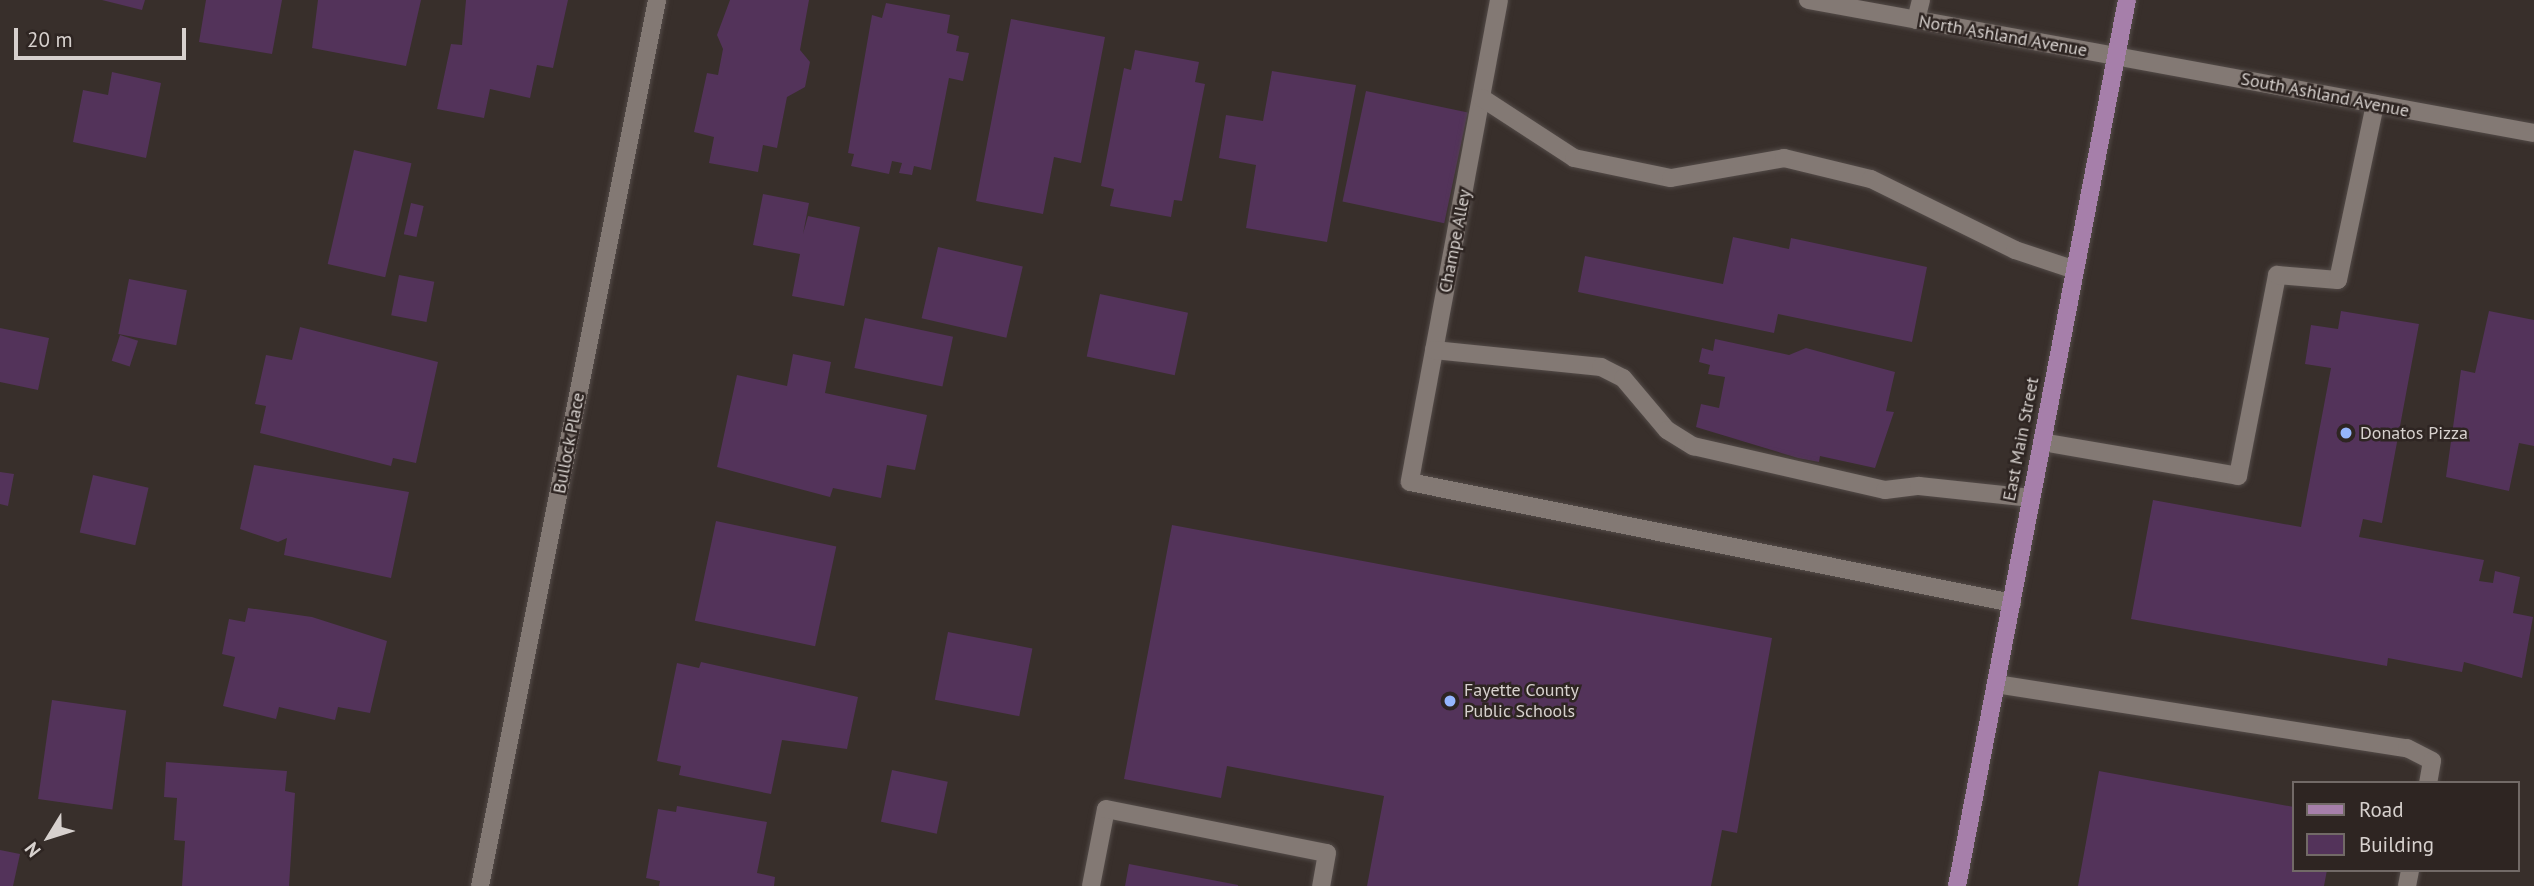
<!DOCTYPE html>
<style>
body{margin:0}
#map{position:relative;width:2534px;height:886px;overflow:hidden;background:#382f2b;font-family:"PT Sans",sans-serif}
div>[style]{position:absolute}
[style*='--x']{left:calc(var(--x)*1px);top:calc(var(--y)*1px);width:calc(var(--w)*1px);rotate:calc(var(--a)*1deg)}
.building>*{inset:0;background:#53335a;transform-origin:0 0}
.roads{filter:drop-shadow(0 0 2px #534b48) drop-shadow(0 0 2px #534b48)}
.lane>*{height:18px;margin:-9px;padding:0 9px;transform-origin:9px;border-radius:9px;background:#837974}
.street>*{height:18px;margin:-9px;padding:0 9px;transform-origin:9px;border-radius:9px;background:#837974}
.secondary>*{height:18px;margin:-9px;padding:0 9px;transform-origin:9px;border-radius:9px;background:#837974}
.primary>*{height:18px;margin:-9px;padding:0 9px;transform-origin:9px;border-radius:9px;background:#a67faa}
.dots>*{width:19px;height:19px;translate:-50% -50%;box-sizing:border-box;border:4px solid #2e2522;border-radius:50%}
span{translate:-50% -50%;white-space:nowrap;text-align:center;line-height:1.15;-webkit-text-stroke:5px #2e2522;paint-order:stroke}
.street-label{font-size:18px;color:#d7d1ce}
.poi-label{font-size:18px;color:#d7d1ce}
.left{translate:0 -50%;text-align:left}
.legend{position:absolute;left:2292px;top:781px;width:228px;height:91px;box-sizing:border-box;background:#2e2522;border:2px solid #726a67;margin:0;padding:9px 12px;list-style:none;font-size:21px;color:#d7d1ce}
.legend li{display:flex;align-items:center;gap:14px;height:35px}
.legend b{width:35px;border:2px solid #726a67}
.north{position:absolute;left:14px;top:802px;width:70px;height:70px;-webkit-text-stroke:5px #2e2522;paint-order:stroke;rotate:232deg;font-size:19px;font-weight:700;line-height:28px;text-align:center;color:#d7d1ce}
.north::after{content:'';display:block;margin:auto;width:24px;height:32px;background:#d7d1ce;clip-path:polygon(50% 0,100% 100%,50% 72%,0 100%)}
.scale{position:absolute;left:14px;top:28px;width:172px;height:32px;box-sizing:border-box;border:4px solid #d7d1ce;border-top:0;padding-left:9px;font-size:21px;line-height:24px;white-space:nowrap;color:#d7d1ce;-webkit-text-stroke:5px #2e2522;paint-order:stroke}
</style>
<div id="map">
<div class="building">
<i style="clip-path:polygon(102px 0,145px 0,142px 10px)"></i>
<i style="clip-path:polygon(206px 0,282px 0,272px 54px,199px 42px)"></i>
<i style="clip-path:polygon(318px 0,421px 0,406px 66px,312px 48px)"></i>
<i style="clip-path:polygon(466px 0,568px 0,553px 68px,537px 65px,530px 98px,490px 89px,484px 118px,437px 109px,451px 44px,462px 45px)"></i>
<i style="clip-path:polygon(730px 0,809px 0,800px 50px,810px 62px,805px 87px,787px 97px,777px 148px,763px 145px,758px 172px,709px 163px,714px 137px,694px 132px,707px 73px,718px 75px,723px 49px,717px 35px)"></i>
<i style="clip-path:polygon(886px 3px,950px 15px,947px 33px,959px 36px,956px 51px,969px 53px,963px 81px,949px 78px,931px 170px,914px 166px,912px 175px,899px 173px,902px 163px,892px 161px,889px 174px,851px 166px,854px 154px,848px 153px,872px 15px,882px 18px)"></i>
<i style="clip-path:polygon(1011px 19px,1105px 37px,1081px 163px,1054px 157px,1043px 214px,976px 201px)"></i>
<i style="clip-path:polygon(1135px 50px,1199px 62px,1195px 82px,1205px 84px,1182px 201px,1174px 200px,1171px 217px,1110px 206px,1114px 189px,1101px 186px,1124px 68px,1131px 70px)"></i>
<i style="clip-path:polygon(1272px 71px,1356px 85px,1327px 242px,1246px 228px,1256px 165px,1219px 158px,1226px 115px,1263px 121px)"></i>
<i style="clip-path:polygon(112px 72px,161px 83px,146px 158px,73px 142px,83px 90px,108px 95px)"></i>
<i style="left:1366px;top:91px;width:104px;height:113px;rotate:12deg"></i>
<i style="left:354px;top:150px;width:59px;height:117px;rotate:13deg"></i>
<i style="clip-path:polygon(763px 194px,809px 203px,803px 234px,808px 216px,860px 227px,844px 306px,792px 296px,800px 254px,753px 245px)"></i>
<i style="left:411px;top:203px;width:13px;height:32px;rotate:13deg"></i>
<i style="clip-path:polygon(1733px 237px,1789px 249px,1791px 238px,1927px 267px,1912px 342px,1778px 314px,1774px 333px,1578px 292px,1585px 256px,1723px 284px)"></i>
<i style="left:938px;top:247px;width:87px;height:73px;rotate:13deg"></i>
<i style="left:399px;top:275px;width:36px;height:41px;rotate:11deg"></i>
<i style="left:129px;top:279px;width:59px;height:56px;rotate:11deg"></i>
<i style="left:1100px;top:294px;width:90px;height:64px;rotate:12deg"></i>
<i style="clip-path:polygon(2341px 311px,2419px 324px,2382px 523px,2363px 519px,2359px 537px,2484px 560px,2479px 581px,2493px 583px,2495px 571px,2520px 577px,2513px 613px,2533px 617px,2522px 678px,2464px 662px,2462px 672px,2388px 658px,2387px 666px,2131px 619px,2153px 500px,2301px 527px,2331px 368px,2305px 364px,2311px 325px,2338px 329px)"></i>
<i style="clip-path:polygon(2489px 311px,2534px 320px,2534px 446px,2519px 443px,2509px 491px,2446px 477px,2461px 370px,2475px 373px)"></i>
<i style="left:865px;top:318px;width:90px;height:51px;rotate:12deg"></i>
<i style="clip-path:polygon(300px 327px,438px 362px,416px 463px,393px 458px,391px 466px,260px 433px,266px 406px,255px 404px,266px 355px,292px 360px)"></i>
<i style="clip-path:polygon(0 328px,49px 338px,38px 390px,0 382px)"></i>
<i style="left:120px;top:335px;width:19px;height:27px;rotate:18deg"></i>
<i style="clip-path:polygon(1715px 339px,1789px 355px,1806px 348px,1895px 372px,1886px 411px,1894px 412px,1875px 468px,1820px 456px,1819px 462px,1798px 458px,1696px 427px,1701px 404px,1719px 408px,1725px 377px,1708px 374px,1710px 365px,1699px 362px,1702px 348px,1713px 351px)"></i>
<i style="clip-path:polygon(793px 354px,831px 362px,825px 393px,927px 415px,915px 470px,887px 465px,881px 498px,833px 488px,830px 497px,717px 467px,737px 375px,787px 386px)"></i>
<i style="clip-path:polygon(254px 465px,409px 492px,391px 578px,284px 555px,287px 538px,278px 542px,240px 529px)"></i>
<i style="clip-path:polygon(0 472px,14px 474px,8px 506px,0 504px)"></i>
<i style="left:93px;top:475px;width:57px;height:59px;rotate:13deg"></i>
<i style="left:716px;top:521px;width:123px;height:102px;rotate:12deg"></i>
<i style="clip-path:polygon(1172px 525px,1772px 638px,1737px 833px,1722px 830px,1711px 886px,1367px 886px,1384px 796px,1227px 766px,1221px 798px,1124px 779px)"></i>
<i style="clip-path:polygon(248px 608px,312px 617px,387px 641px,370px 713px,338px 707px,335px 720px,279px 707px,276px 719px,223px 706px,235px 657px,222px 654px,229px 619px,245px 622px)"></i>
<i style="left:948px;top:632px;width:86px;height:69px;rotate:11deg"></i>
<i style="clip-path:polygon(701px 662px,858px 697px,847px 749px,782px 740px,771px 794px,679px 775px,681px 766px,657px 761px,677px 663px,699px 668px)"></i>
<i style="left:52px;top:700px;width:75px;height:100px;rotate:8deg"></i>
<i style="clip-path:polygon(166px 762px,287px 771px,285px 791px,295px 793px,289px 886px,182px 886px,185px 841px,174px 840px,177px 798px,164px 797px)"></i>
<i style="left:892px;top:770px;width:57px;height:53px;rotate:12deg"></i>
<i style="clip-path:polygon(2099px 771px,2294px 807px,2294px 870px,2327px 870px,2324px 886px,2078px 886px)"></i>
<i style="clip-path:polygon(677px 806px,767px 822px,757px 873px,775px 877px,774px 886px,659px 886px,660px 881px,646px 878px,658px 809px,676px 812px)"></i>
<i style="clip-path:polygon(0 850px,20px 854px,13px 886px,0 886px)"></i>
<i style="clip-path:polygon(1129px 864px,1238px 885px,1238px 886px,1125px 886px)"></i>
</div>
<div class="roads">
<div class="lane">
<i style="--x:1499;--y:0;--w:490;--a:100.5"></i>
<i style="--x:1410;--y:482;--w:614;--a:11.36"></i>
<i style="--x:1916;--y:20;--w:21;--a:-76"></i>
<i style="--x:1482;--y:98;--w:110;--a:33.1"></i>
<i style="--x:1574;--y:158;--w:99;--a:11.7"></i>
<i style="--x:1671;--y:178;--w:115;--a:-10"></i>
<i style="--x:1784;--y:158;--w:89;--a:13.6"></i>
<i style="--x:1871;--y:179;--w:161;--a:26.2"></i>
<i style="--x:2015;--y:250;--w:63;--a:18.4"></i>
<i style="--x:1434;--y:350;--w:168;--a:5.8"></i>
<i style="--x:1601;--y:367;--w:25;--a:27"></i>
<i style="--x:1623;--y:378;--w:68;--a:49.8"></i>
<i style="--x:1667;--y:430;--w:31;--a:32"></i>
<i style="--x:1693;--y:446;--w:197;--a:12.9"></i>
<i style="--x:1885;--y:490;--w:34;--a:-7"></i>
<i style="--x:1919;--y:486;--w:113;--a:6.1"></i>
<i style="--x:2042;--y:442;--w:199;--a:9.8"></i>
<i style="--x:2238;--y:476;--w:205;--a:-79"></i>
<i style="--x:2277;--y:275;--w:61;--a:4.7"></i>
<i style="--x:2338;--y:280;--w:180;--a:-78.1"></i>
<i style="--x:1996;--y:684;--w:416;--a:8.9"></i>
<i style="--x:2407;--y:748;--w:28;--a:27"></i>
<i style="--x:2432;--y:761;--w:22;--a:100"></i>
<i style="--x:1091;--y:886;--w:78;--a:-79"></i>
<i style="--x:1106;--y:809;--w:225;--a:11.3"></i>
<i style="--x:1327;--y:853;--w:34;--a:100"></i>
<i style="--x:2407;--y:886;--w:16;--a:-79"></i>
</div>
<div class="street">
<i style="--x:1808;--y:0;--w:312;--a:10.3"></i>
<i style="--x:480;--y:886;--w:904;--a:-78.7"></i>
</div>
<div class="secondary">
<i style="--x:2115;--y:56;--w:426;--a:10.4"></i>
</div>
<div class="primary">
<i style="--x:1957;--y:886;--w:902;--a:-79.14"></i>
</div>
</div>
<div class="dots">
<i style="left:2346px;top:433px;background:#95b6fd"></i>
<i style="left:1450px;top:701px;background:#95b6fd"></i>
</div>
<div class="street-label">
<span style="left:2003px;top:36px;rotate:10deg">North Ashland Avenue</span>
<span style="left:2325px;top:95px;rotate:11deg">South Ashland Avenue</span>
<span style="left:1455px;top:241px;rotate:-79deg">Champe Alley</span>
<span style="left:2021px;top:439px;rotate:-79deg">East Main Street</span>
<span style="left:569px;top:443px;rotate:-79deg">Bullock Place</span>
</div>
<div class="poi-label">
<span class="left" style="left:2360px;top:433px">Donatos Pizza</span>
<span class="left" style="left:1464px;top:701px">Fayette County<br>Public Schools</span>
</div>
<ul class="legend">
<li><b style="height:9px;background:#a67faa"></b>Road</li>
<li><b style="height:19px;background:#53335a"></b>Building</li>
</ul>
<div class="north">N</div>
<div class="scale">20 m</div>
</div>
